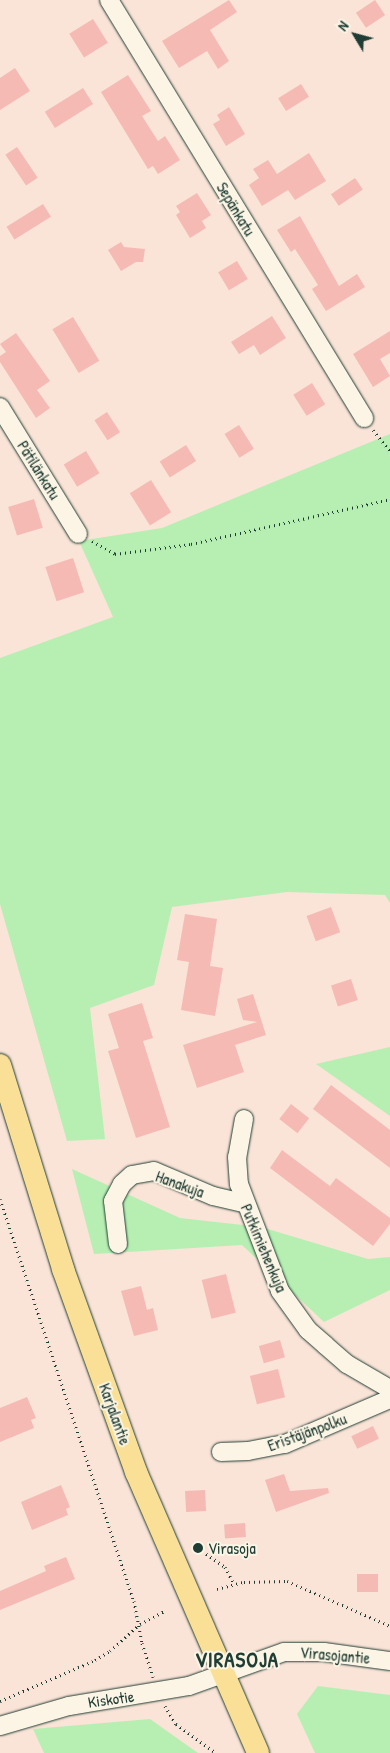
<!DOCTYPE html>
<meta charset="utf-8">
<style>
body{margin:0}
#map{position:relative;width:390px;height:1753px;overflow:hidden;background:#fae3d7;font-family:"Patrick Hand",sans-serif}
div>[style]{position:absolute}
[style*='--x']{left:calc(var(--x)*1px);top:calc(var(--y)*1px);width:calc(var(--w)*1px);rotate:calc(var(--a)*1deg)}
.green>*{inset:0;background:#b7efb3}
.building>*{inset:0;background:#f6bab5;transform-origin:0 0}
.path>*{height:3px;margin-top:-1.5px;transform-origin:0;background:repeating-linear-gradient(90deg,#1f3d34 0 1px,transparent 0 5px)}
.roads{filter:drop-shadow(0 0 1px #1f3d34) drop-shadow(0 0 1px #1f3d34)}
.minor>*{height:18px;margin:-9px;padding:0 9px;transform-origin:9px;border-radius:9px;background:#fcf5e5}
.major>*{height:22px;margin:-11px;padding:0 11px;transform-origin:11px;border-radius:11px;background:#fadf96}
.dots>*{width:14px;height:14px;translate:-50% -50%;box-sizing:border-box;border:2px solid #fcf5e5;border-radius:50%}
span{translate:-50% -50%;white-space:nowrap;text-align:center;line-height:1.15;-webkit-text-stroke:4px #fcf5e5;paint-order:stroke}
.street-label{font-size:16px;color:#1f3d34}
.poi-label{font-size:16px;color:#1f3d34}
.left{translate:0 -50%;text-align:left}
.district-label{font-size:21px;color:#1f3d34;font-weight:700;letter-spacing:1px}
.north{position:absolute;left:330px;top:10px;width:50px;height:50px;-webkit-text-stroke:4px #fcf5e5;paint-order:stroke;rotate:307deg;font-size:14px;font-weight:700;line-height:20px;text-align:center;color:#1f3d34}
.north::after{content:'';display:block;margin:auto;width:18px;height:22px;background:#1f3d34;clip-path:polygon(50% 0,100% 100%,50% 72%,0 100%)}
</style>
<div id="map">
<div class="green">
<i style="clip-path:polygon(390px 434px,390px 903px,385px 895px,287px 892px,172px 907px,154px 985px,90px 1008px,105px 1139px,67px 1141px,0 904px,0 658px,113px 617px,79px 541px,162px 528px)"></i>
<i style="clip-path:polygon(390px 1047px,390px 1116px,316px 1064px)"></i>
<i style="clip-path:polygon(72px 1169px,180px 1218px,261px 1227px,368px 1259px,390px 1257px,390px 1290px,324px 1322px,242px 1245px,94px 1254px)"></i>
<i style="clip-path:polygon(318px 1686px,390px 1695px,390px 1753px,315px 1753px,297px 1714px)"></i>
<i style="clip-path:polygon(150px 1719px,198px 1753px,44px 1753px,33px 1729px)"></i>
</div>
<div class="building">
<i style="clip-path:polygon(229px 0,237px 12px,210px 30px,229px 61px,218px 69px,207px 51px,179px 68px,162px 41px)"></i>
<i style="left:375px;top:0;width:18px;height:23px;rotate:56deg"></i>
<i style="left:93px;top:19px;width:28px;height:28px;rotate:58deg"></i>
<i style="clip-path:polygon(15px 68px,30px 91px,0 110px,0 78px)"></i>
<i style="clip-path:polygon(128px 75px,151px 111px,142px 116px,158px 141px,165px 136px,180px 160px,158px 174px,153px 166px,148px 169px,101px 92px)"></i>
<i style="left:301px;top:84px;width:15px;height:27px;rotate:58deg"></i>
<i style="left:83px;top:88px;width:19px;height:45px;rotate:58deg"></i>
<i style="clip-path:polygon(229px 107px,245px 134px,226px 146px,213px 124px,220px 120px,217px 115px)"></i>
<i style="left:17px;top:147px;width:37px;height:14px;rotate:56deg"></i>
<i style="clip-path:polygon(309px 153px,326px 181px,295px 200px,288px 190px,262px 206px,249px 185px,259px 178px,253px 169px,268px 160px,277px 174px)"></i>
<i style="left:355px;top:178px;width:14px;height:29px;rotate:56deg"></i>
<i style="clip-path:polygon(197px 193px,211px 215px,202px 221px,206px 228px,190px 238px,176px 215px,180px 212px,176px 206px)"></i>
<i style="left:43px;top:204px;width:15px;height:43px;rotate:58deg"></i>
<i style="clip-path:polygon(300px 216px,339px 286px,357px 274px,365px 287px,326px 311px,312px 289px,318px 285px,295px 249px,291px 252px,277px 230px)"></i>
<i style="clip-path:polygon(121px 242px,124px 247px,145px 249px,143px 262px,136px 262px,121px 271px,108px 250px)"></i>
<i style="left:237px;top:261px;width:21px;height:22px;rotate:59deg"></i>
<i style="clip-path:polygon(272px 316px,286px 338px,260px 355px,254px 345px,239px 354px,231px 342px)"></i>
<i style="left:73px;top:317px;width:51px;height:24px;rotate:59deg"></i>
<i style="clip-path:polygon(390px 331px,390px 353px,380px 359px,390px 376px,373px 387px,353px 354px)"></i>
<i style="clip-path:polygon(16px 333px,50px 381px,37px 390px,50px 408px,36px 418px,0 362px,0 356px,6px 352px,0 344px)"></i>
<i style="left:312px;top:383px;width:25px;height:22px;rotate:58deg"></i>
<i style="left:107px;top:412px;width:24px;height:15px;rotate:57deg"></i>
<i style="left:239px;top:425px;width:28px;height:17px;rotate:58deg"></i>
<i style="left:186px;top:445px;width:19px;height:31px;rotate:58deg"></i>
<i style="left:86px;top:451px;width:26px;height:26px;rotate:59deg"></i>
<i style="left:151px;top:480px;width:38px;height:25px;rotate:58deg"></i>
<i style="left:34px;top:499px;width:30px;height:27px;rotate:73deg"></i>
<i style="left:73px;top:558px;width:36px;height:29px;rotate:72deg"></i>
<i style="left:331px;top:907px;width:27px;height:26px;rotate:70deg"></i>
<i style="clip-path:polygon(185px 914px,217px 919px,210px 966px,223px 968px,215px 1016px,181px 1010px,189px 962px,177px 960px)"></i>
<i style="left:351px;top:979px;width:22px;height:21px;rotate:72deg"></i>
<i style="clip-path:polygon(253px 994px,266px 1035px,235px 1045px,244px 1072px,197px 1088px,183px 1045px,257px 1022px,243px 1020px,237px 999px)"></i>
<i style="clip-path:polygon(142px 1003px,153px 1038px,143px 1041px,170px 1127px,136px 1138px,108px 1051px,119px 1048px,108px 1014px)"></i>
<i style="clip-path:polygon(331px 1085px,390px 1130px,390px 1168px,313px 1109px)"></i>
<i style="left:291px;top:1104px;width:23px;height:19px;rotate:38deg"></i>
<i style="clip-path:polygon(282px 1150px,330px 1186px,336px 1178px,390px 1218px,390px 1224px,373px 1246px,270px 1168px)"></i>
<i style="left:226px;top:1274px;width:40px;height:25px;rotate:76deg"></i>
<i style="clip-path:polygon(141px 1286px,147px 1310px,153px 1308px,158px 1330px,134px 1336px,121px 1291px)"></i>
<i style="left:280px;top:1340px;width:18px;height:22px;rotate:74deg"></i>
<i style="left:278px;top:1369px;width:29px;height:29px;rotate:76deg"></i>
<i style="clip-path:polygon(27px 1397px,36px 1418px,31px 1420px,34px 1428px,0 1442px,0 1408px)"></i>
<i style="left:373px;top:1426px;width:14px;height:24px;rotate:65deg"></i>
<i style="clip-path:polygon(284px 1474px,290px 1491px,328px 1488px,329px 1493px,276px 1512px,265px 1480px)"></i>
<i style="clip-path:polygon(61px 1485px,70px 1507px,66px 1509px,68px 1515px,32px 1530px,21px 1502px)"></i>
<i style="left:205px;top:1490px;width:21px;height:20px;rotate:87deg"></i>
<i style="left:245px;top:1523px;width:14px;height:21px;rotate:86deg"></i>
<i style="clip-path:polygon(66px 1557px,75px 1579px,0 1610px,0 1591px,46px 1571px,44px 1566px)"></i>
<i style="left:378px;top:1574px;width:18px;height:21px;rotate:90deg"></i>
</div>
<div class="path">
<i style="--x:373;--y:430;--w:27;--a:51"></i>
<i style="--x:92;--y:541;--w:26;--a:29"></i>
<i style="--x:115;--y:554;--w:77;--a:-7.5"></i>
<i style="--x:191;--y:544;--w:204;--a:-12.7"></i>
<i style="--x:0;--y:1199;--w:424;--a:71.6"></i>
<i style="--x:134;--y:1601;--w:43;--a:79.2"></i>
<i style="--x:142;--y:1643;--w:36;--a:72"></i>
<i style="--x:198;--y:1548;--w:33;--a:35"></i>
<i style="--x:225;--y:1567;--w:19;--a:62"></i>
<i style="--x:217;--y:1589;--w:28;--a:-15"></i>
<i style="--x:244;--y:1582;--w:43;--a:-1.3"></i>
<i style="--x:287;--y:1581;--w:112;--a:23.6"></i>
<i style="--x:0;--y:1701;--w:103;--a:-23.3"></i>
<i style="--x:95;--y:1660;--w:17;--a:-31"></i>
<i style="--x:110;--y:1651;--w:40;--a:-42"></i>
<i style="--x:140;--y:1624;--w:27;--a:-28"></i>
<i style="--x:165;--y:1706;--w:21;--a:59"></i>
<i style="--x:176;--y:1724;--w:49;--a:35.9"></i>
</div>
<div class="roads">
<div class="minor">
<i style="--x:109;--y:0;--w:490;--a:58.6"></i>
<i style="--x:0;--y:407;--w:149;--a:58.4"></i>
<i style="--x:244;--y:1119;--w:39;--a:100"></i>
<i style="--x:237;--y:1157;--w:27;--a:86"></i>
<i style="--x:239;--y:1184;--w:115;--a:69"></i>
<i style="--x:280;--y:1291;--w:48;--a:54.3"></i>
<i style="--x:308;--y:1330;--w:23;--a:41"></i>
<i style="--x:325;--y:1345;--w:29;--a:41"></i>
<i style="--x:347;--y:1364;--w:50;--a:30.2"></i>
<i style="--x:118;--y:1244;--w:43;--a:-96.6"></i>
<i style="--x:113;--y:1201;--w:19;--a:-62"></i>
<i style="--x:122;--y:1184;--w:13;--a:-42"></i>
<i style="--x:132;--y:1175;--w:22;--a:-10"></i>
<i style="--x:154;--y:1171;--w:64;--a:23"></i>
<i style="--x:213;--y:1196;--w:32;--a:13"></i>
<i style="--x:221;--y:1452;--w:27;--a:-2"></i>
<i style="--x:248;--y:1451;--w:38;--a:-11"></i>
<i style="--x:285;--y:1444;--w:114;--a:-23.2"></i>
<i style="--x:0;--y:1726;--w:72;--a:-16.2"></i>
<i style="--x:69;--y:1706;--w:122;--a:-9.5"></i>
<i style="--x:189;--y:1686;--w:101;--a:-19.7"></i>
<i style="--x:284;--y:1652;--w:40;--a:0"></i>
<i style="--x:324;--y:1652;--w:67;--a:7.8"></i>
</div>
<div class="major">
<i style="--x:0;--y:1065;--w:214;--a:72.8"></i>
<i style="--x:63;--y:1269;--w:216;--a:70.2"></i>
<i style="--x:136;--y:1472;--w:306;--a:66.5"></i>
</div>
</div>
<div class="dots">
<i style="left:198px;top:1548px;background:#1f3d34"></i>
</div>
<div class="street-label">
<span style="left:236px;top:209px;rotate:59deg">Sepänkatu</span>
<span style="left:39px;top:470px;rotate:58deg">Pätilänkatu</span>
<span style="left:180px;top:1184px;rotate:20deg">Hanakuja</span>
<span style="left:264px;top:1248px;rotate:67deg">Putkimiehenkuja</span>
<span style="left:115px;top:1414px;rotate:70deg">Karjalantie</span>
<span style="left:307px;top:1432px;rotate:-20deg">Eristäjänpolku</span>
<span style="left:335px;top:1655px;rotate:5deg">Virasojantie</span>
<span style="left:111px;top:1699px;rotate:-8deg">Kiskotie</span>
</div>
<div class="poi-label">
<span class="left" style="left:208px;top:1548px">Virasoja</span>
</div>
<div class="district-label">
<span style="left:237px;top:1660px">VIRASOJA</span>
</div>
<div class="north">N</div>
</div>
